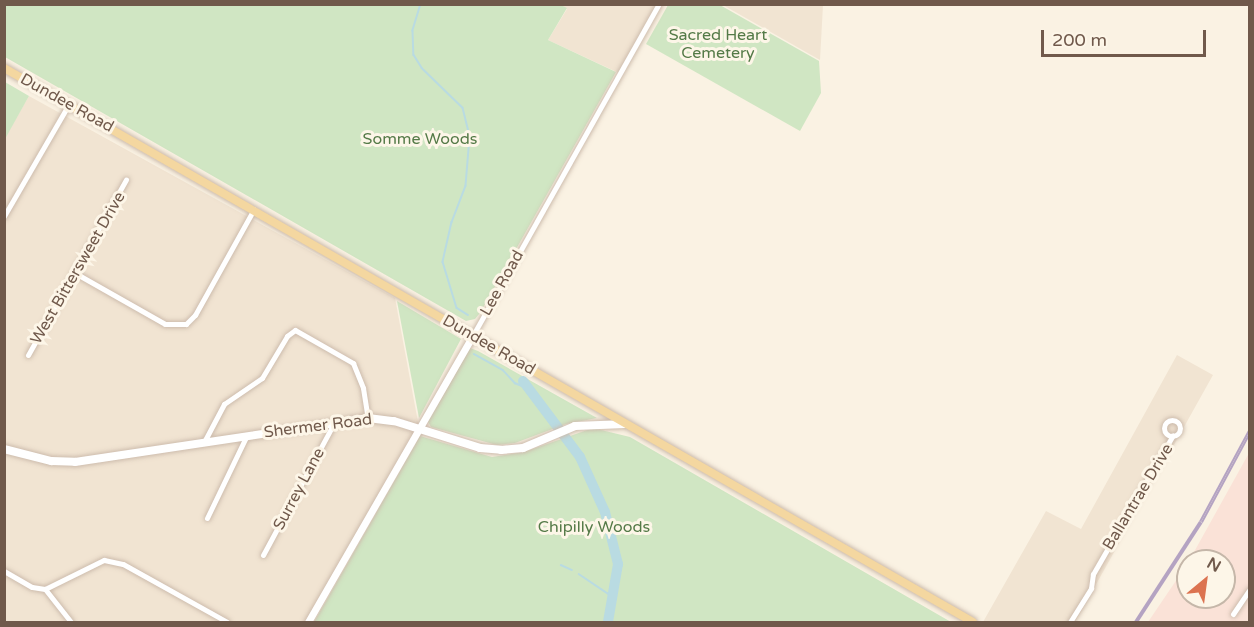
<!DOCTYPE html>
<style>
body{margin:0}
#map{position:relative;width:1254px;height:627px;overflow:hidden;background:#faf2e3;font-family:"Varela Round",sans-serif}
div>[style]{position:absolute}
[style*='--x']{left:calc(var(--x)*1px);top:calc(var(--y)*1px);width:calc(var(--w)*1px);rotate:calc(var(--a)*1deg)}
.residential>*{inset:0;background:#f1e4d2}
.commercial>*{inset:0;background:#fae2d7}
.green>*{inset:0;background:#d0e6c3}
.stream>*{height:1.5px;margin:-0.75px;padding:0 0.75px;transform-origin:0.75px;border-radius:0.75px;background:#b9dbe2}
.river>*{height:10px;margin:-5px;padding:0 5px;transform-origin:5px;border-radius:5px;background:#b9dbe2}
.roads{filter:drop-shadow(0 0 2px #cdbcad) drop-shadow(0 0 2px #cdbcad)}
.minor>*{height:5px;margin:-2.5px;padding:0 2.5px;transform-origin:2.5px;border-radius:2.5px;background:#fff}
.minor>.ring{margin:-2.5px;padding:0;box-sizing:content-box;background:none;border:5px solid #fff;border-radius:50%}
.tertiary>*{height:7px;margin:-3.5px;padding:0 3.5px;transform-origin:3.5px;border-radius:3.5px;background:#fff}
.secondary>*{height:8px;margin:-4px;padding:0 4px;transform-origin:4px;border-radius:4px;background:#fff}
.primary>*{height:8px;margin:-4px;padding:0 4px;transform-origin:4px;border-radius:4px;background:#f4d7a0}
.rail>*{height:4px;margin-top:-2px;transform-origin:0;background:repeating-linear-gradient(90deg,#fdf6e8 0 4.5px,#b4a3c2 0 9px);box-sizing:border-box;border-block:2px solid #b4a3c2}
span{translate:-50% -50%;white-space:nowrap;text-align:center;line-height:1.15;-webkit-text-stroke:6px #fdf6e8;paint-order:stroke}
.park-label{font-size:16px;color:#547a47}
.street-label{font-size:16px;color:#70594b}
.frame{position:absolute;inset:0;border:6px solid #70594b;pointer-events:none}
.north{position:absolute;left:1176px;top:549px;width:60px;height:60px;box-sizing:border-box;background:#fdf6e8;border:2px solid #c5b7a9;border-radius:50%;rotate:29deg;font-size:16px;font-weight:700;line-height:24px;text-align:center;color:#70594b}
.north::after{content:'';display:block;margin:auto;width:21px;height:27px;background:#dc7350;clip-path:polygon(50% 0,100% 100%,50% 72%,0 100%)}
.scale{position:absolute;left:1041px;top:30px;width:165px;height:27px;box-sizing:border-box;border:3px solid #70594b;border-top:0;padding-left:8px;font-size:18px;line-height:21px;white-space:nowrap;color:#70594b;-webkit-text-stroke:4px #fdf6e8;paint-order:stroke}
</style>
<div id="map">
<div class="residential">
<i style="clip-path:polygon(561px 5px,658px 5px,619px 73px,548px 40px,567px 9px)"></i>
<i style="clip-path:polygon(723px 5px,823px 5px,820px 60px)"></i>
<i style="clip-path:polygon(29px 96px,395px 298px,420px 433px,313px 622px,5px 622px,4px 139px)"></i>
<i style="clip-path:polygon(1177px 355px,1213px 375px,1075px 622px,983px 622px,1046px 511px,1081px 529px)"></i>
</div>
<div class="commercial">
<i style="clip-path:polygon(1249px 453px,1249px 622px,1148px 622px,1188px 563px,1188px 597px,1224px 597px,1224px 561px,1189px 561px)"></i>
</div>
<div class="green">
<i style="clip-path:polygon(561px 5px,567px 8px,548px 40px,616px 72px,480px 313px,475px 319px,466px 321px,5px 57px,5px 5px)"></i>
<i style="clip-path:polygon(668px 5px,720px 5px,819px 61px,821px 93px,800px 131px,646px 44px)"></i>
<i style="clip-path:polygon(5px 82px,29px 96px,5px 139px)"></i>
<i style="clip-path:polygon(397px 301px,461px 339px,419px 418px)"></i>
<i style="clip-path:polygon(470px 348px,478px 351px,597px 418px,566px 424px,515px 443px,497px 445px,431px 427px,428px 422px)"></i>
<i style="clip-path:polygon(593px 428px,630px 437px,951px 622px,314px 622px,420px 436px,492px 457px,524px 452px)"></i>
</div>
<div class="stream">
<i style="--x:421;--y:4;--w:28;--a:107"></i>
<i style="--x:413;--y:31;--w:24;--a:88"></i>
<i style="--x:414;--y:55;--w:15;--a:58"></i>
<i style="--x:422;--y:68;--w:57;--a:44.3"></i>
<i style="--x:463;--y:108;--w:30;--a:76"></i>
<i style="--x:470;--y:137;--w:49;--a:94.7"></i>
<i style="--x:466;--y:186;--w:39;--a:111"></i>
<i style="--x:452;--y:222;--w:41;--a:102.7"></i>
<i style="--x:443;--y:262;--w:48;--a:73.1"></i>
<i style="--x:457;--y:308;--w:13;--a:32"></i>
<i style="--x:474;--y:354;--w:33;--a:29"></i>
<i style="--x:503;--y:370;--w:18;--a:47"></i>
<i style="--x:515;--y:383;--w:21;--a:23"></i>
<i style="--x:561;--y:565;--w:12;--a:24"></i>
<i style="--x:579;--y:574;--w:40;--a:34"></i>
</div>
<div class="river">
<i style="--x:523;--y:381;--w:95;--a:53.1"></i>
<i style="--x:580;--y:457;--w:60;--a:65.6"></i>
<i style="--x:605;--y:512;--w:54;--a:76"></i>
<i style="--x:618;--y:564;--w:59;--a:99.8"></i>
</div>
<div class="roads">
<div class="minor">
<i style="--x:4;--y:216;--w:129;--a:-59.9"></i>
<i style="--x:75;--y:273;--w:103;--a:29.5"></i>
<i style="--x:165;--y:324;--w:21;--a:0"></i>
<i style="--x:186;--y:324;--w:13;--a:-45"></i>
<i style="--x:195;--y:315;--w:121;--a:-60.9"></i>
<i style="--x:473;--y:335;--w:380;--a:-60.7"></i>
<i style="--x:28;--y:355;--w:201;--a:-60.8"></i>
<i class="ring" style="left:1164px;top:420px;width:11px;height:11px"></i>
<i style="--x:204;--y:442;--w:43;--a:-62.2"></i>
<i style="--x:224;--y:404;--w:46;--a:-34.4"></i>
<i style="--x:262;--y:378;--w:49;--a:-59.2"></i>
<i style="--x:287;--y:336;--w:10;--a:-37"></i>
<i style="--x:295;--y:330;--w:67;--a:29.6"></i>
<i style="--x:353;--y:363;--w:27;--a:68"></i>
<i style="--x:363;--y:388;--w:30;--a:81"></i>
<i style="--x:207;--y:518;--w:92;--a:-64.3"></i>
<i style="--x:263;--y:555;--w:150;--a:-61.7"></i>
<i style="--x:4;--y:571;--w:32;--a:30"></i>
<i style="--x:32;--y:587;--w:13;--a:9"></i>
<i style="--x:45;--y:589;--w:66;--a:-26.2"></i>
<i style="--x:104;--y:560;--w:19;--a:12"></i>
<i style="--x:123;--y:564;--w:119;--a:29.1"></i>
<i style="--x:45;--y:589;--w:42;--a:51.8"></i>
<i style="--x:1233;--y:614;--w:30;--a:-56"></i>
<i style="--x:1070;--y:622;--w:40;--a:-58"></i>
<i style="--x:1091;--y:588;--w:14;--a:-82"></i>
<i style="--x:1093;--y:574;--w:160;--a:-60.1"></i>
</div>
<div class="tertiary">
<i style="--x:308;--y:622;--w:331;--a:-60.1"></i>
</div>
<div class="secondary">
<i style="--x:4;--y:449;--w:49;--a:14.3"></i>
<i style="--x:51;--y:461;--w:24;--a:2"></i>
<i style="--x:75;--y:462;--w:296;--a:-8.5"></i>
<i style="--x:368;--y:418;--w:26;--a:7"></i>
<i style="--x:394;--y:421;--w:90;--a:17.4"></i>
<i style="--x:480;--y:448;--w:21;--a:5"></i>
<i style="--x:501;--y:450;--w:22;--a:-5"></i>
<i style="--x:523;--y:448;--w:56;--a:-22.9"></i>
<i style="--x:575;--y:426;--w:50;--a:-2.3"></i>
</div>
<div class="primary">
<i style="--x:4;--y:68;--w:1116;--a:29.76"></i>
</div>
</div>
<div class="rail">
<i style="--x:1136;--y:622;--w:119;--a:-57"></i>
<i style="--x:1201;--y:522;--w:103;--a:-61.7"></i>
</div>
<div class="park-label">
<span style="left:718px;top:44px">Sacred Heart<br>Cemetery</span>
<span style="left:420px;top:139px">Somme Woods</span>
<span style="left:594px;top:527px">Chipilly Woods</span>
</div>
<div class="street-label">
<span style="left:67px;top:103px;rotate:29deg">Dundee Road</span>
<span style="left:78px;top:268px;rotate:-60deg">West Bittersweet Drive</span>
<span style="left:502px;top:283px;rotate:-61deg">Lee Road</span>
<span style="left:489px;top:345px;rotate:30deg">Dundee Road</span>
<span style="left:318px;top:426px;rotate:-7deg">Shermer Road</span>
<span style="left:299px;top:489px;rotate:-62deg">Surrey Lane</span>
<span style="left:1138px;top:497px;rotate:-59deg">Ballantrae Drive</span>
</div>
<div class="frame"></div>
<div class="north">N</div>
<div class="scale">200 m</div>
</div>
